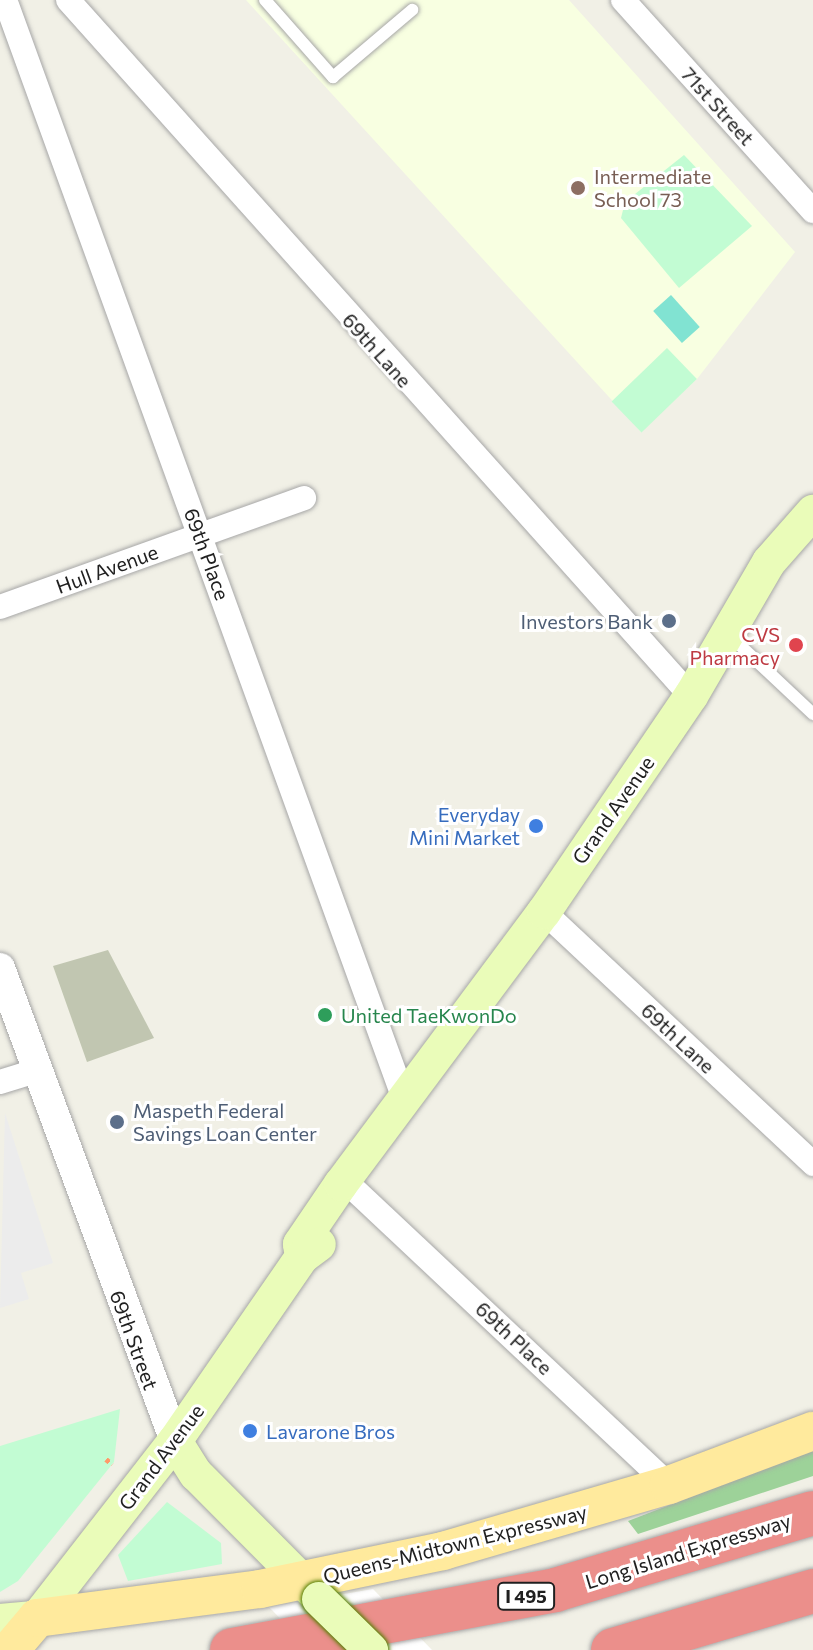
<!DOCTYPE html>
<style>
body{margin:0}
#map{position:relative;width:813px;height:1650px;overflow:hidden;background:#f1f0e6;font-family:Commissioner,sans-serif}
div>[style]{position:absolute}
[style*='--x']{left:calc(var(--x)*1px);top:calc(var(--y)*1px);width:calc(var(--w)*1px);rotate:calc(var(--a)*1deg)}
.education>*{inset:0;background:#f8ffe1}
.construction>*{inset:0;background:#c1c6b1}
.forest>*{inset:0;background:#9dd299}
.park>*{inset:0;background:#c2fcd3;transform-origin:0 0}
.pitch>*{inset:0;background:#81e3d2;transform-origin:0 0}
.parking>*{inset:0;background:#ececec}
.pier>*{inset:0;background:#fff}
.path>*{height:5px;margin-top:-2.5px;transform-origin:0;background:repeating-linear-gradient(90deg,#ff9969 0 4px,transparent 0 8px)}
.roads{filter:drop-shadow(0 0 2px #a7a7a7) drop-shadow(0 0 2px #a7a7a7)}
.service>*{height:12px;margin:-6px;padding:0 6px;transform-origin:6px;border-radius:6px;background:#fff}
.minor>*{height:24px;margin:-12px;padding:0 12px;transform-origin:12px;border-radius:12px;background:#fff}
.tertiary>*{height:30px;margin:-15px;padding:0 15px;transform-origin:15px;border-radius:15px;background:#fff}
.secondary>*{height:34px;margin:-17px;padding:0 17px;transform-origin:17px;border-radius:17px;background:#eafcb9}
.primary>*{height:38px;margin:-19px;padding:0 19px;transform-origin:19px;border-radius:19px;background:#ffea9d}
.motorway>*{height:44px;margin:-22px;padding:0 22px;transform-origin:22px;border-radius:22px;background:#eb8f8b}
.bridges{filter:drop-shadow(0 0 2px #547d01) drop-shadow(0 0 2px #547d01)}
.secondary-bridge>*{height:34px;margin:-17px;padding:0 17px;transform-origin:17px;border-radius:17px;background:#eafcb9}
.dots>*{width:22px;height:22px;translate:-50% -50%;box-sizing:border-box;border:4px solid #fff;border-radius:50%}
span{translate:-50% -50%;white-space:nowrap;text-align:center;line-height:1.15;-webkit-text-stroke:6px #fff;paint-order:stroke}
.shield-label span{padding:2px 6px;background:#fff;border:2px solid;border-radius:6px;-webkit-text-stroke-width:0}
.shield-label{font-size:18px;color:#202020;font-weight:700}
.street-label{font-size:20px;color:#202020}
.education-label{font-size:20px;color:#785e54}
.left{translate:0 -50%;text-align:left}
.service-label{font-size:20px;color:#4e5e75}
.right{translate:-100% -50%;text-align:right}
.health-label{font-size:20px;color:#be3a42}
.shop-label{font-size:20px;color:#366cbe}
.leisure-label{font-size:20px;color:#27864d}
</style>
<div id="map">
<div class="education">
<i style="clip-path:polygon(246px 0,569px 0,795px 252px,697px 379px,641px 432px)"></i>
</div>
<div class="construction">
<i style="clip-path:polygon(108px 950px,154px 1038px,87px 1062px,53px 966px)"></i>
</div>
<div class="forest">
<i style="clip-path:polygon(813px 1450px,813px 1476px,638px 1534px,628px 1521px)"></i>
</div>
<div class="park">
<i style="clip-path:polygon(684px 155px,752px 226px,679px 288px,621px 218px,625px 202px)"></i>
<i style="left:667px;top:348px;width:43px;height:77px;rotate:46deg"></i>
<i style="clip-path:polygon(120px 1409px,114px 1462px,18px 1581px,0 1592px,0 1446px)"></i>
<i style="clip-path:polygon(167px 1502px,221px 1543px,222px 1564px,128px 1581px,118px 1555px)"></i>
</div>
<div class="pitch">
<i style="left:671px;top:295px;width:43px;height:24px;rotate:48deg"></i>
</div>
<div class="parking">
<i style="clip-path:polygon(5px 1113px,53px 1263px,21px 1273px,29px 1299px,0 1308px)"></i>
</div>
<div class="pier">
<i style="clip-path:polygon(373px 1589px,432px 1650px,311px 1650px,269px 1607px)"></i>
</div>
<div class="path">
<i style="--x:106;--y:1459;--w:8;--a:40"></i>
</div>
<div class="roads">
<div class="service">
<i style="--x:265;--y:0;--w:103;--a:48.6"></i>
<i style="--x:333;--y:77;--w:104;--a:-40.3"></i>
<i style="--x:730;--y:636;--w:114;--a:43.2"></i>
</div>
<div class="minor">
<i style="--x:68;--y:0;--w:934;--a:48.17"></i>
<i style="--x:623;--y:0;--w:284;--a:48"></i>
<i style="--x:7;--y:5;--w:1169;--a:70.05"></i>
<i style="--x:0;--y:607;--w:323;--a:-19.7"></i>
<i style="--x:544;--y:912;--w:369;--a:43.1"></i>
<i style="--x:0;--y:1082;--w:39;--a:-17"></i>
<i style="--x:357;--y:1192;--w:428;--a:43.2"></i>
</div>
<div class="tertiary">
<i style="--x:0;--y:968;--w:504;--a:69.7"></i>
</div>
<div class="secondary">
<i style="--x:302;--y:1257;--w:13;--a:-99"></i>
<i style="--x:300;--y:1244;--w:73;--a:-55.7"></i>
<i style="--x:341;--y:1184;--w:339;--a:-53.3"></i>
<i style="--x:544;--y:912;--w:261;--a:-55.8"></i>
<i style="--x:691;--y:696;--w:155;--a:-59.8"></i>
<i style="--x:769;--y:562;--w:67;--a:-48.7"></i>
<i style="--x:175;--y:1441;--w:39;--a:58"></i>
<i style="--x:196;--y:1474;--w:172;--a:45.2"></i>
<i style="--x:0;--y:1621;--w:37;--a:-5"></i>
<i style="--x:37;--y:1618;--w:224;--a:-52.1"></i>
<i style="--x:175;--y:1441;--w:224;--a:-55.4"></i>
<i style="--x:302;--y:1257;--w:21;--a:-37"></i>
</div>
<div class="primary">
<i style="--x:10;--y:1650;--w:42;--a:-49.8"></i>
<i style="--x:37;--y:1618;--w:225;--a:-7.4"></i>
<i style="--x:260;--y:1589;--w:187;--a:-11.7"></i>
<i style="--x:443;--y:1551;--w:235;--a:-16.3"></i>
<i style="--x:669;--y:1485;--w:154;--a:-20.6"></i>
</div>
<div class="motorway">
<i style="--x:232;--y:1650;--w:329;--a:-10.5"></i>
<i style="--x:555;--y:1590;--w:269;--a:-16.6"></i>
<i style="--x:613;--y:1650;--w:209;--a:-16.4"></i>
</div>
</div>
<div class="bridges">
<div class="secondary-bridge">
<i style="--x:319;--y:1599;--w:73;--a:44.4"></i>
</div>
</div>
<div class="dots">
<i style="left:578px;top:188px;background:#8d6e63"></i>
<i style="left:669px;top:621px;background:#5c6f8a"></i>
<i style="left:796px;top:645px;background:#e0444e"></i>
<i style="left:536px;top:826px;background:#3f7fe0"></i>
<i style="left:325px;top:1015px;background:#2e9e5b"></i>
<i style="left:117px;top:1122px;background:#5c6f8a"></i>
<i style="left:250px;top:1431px;background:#3f7fe0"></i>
</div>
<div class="shield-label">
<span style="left:526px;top:1596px">I 495</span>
</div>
<div class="street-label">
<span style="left:718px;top:106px;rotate:48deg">71st Street</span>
<span style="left:377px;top:350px;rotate:48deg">69th Lane</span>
<span style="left:207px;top:554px;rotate:70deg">69th Place</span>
<span style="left:107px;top:569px;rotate:-20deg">Hull Avenue</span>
<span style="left:613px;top:810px;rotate:-55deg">Grand Avenue</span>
<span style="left:678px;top:1038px;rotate:43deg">69th Lane</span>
<span style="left:514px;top:1338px;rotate:43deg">69th Place</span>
<span style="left:134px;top:1340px;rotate:70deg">69th Street</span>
<span style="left:161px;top:1457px;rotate:-53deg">Grand Avenue</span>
<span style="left:455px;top:1544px;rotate:-14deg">Queens-Midtown Expressway</span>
<span style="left:688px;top:1551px;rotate:-17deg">Long Island Expressway</span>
</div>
<div class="education-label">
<span class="left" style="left:594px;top:188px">Intermediate<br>School 73</span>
</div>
<div class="service-label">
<span class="right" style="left:653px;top:621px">Investors Bank</span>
<span class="left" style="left:133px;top:1122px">Maspeth Federal<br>Savings Loan Center</span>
</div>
<div class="health-label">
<span class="right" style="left:780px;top:646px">CVS<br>Pharmacy</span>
</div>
<div class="shop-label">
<span class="right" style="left:520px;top:826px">Everyday<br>Mini Market</span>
<span class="left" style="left:266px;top:1431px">Lavarone Bros</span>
</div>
<div class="leisure-label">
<span class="left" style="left:341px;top:1015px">United TaeKwonDo</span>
</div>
</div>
